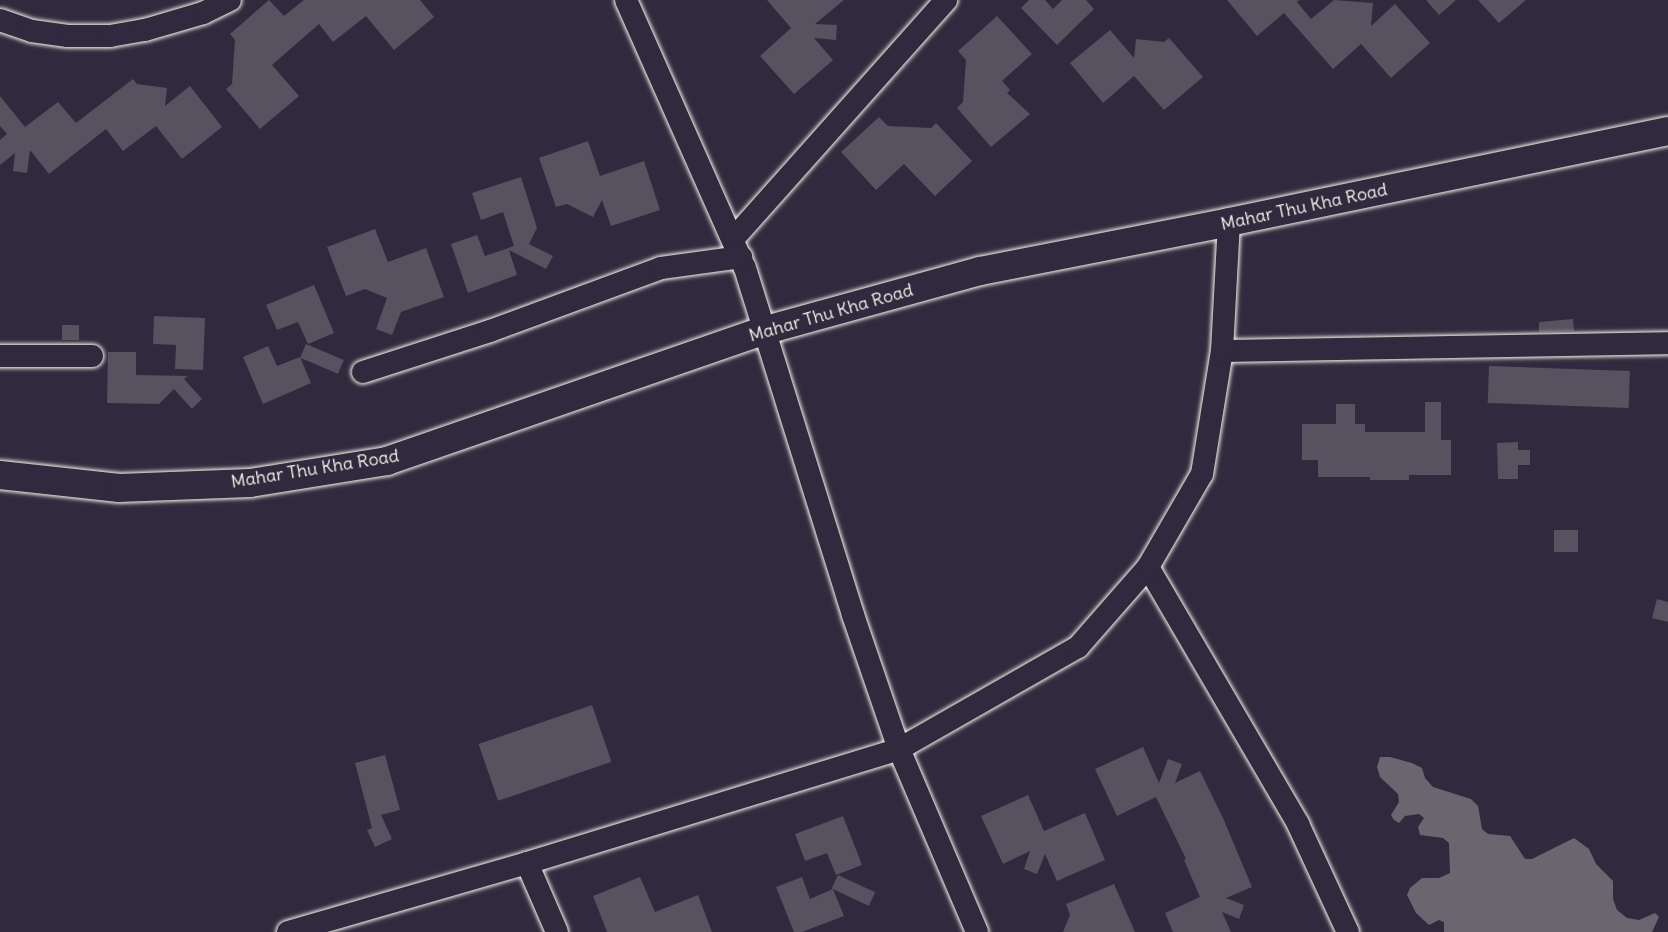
<!DOCTYPE html>
<style>
body{margin:0}
#map{position:relative;width:1668px;height:932px;overflow:hidden;background:#2f2a3d;font-family:Delius,sans-serif}
div>[style]{position:absolute}
[style*='--x']{left:calc(var(--x)*1px);top:calc(var(--y)*1px);width:calc(var(--w)*1px);rotate:calc(var(--a)*1deg)}
.water>*{inset:0;background:#6a6670}
.building>*{inset:0;background:#56525f;transform-origin:0 0}
.roads{filter:drop-shadow(0 0 2px #f4f1e8) drop-shadow(0 0 2px #f4f1e8)}
.minor>*{height:22px;margin:-11px;padding:0 11px;transform-origin:11px;border-radius:11px;background:#2f2a3d}
.major>*{height:28px;margin:-14px;padding:0 14px;transform-origin:14px;border-radius:14px;background:#2f2a3d}
span{translate:-50% -50%;white-space:nowrap;text-align:center;line-height:1.15;-webkit-text-stroke:4.5px #2f2a3d;paint-order:stroke}
.street-label{font-size:18px;color:#f4f1e8}
</style>
<div id="map">
<div class="water">
<i style="clip-path:polygon(1380px 757px,1390px 757px,1412px 763px,1422px 768px,1425px 778px,1433px 787px,1471px 799px,1478px 806px,1482px 829px,1488px 834px,1510px 836px,1525px 859px,1532px 859px,1574px 838px,1589px 849px,1596px 864px,1613px 881px,1613px 899px,1617px 910px,1627px 918px,1639px 920px,1655px 913px,1659px 917px,1652px 932px,1444px 932px,1444px 922px,1439px 920px,1429px 925px,1416px 913px,1407px 895px,1410px 888px,1422px 878px,1439px 878px,1450px 873px,1449px 843px,1443px 838px,1420px 835px,1418px 827px,1424px 818px,1419px 814px,1405px 816px,1399px 823px,1394px 820px,1391px 815px,1399px 802px,1398px 794px,1380px 777px,1377px 767px)"></i>
</div>
<div class="building">
<i style="clip-path:polygon(269px 0,284px 16px,304px 0,420px 0,434px 17px,394px 50px,366px 16px,333px 42px,319px 24px,272px 65px,299px 96px,260px 129px,226px 89px,232px 84px,235px 40px,230px 34px)"></i>
<i style="clip-path:polygon(767px 0,844px 0,815px 24px,837px 25px,836px 40px,814px 38px,833px 60px,794px 94px,760px 56px,791px 28px)"></i>
<i style="clip-path:polygon(1029px 0,1045px 0,1053px 9px,1062px 0,1086px 0,1094px 9px,1057px 45px,1021px 8px)"></i>
<i style="clip-path:polygon(1227px 0,1299px 0,1297px 2px,1311px 19px,1334px 0,1373px 3px,1371px 26px,1395px 4px,1430px 43px,1391px 78px,1361px 44px,1333px 69px,1284px 13px,1257px 36px)"></i>
<i style="clip-path:polygon(1426px 0,1456px 0,1439px 15px)"></i>
<i style="clip-path:polygon(1478px 0,1526px 0,1499px 23px)"></i>
<i style="clip-path:polygon(997px 16px,1032px 54px,1002px 81px,1010px 90px,1007px 93px,1030px 114px,991px 147px,957px 108px,963px 102px,966px 60px,958px 51px)"></i>
<i style="clip-path:polygon(1110px 30px,1134px 58px,1136px 39px,1164px 42px,1169px 38px,1203px 77px,1164px 110px,1134px 76px,1103px 103px,1070px 63px)"></i>
<i style="clip-path:polygon(133px 79px,137px 84px,167px 88px,165px 106px,190px 86px,222px 127px,182px 159px,156px 126px,123px 151px,106px 129px,49px 174px,30px 150px,27px 173px,13px 171px,15px 153px,0 165px,0 140px,7px 134px,0 126px,0 96px,25px 127px,58px 102px,76px 123px)"></i>
<i style="clip-path:polygon(879px 117px,888px 126px,931px 128px,936px 123px,972px 161px,935px 196px,904px 164px,876px 190px,841px 152px)"></i>
<i style="clip-path:polygon(588px 141px,600px 176px,644px 161px,660px 210px,611px 226px,602px 200px,593px 217px,567px 204px,556px 207px,539px 158px)"></i>
<i style="clip-path:polygon(521px 177px,537px 228px,529px 244px,553px 256px,546px 269px,509px 250px,517px 275px,468px 293px,451px 244px,477px 235px,485px 256px,514px 246px,503px 212px,481px 220px,472px 193px)"></i>
<i style="clip-path:polygon(375px 229px,388px 262px,426px 248px,444px 297px,401px 312px,392px 335px,376px 329px,387px 298px,365px 289px,346px 296px,327px 247px)"></i>
<i style="clip-path:polygon(314px 285px,334px 333px,308px 344px,298px 322px,277px 330px,266px 305px)"></i>
<i style="clip-path:polygon(154px 316px,205px 318px,203px 370px,175px 369px,176px 345px,153px 344px)"></i>
<i style="clip-path:polygon(1573px 319px,1574px 331px,1539px 332px,1539px 322px)"></i>
<i style="left:62px;top:325px;width:17px;height:15px"></i>
<i style="left:306px;top:344px;width:41px;height:15px;rotate:23deg"></i>
<i style="clip-path:polygon(268px 346px,277px 366px,300px 357px,311px 383px,263px 404px,243px 357px)"></i>
<i style="clip-path:polygon(108px 352px,136px 352px,136px 375px,188px 376px,184px 379px,202px 399px,192px 409px,174px 389px,159px 404px,107px 403px)"></i>
<i style="left:1489px;top:366px;width:141px;height:37px;rotate:2deg"></i>
<i style="clip-path:polygon(1425px 402px,1441px 402px,1441px 440px,1451px 440px,1451px 475px,1409px 475px,1409px 480px,1370px 480px,1370px 477px,1318px 477px,1318px 460px,1302px 460px,1302px 424px,1336px 424px,1336px 404px,1355px 404px,1355px 424px,1365px 424px,1365px 432px,1425px 432px)"></i>
<i style="clip-path:polygon(1518px 442px,1518px 450px,1530px 450px,1530px 465px,1518px 465px,1518px 479px,1498px 479px,1497px 443px)"></i>
<i style="left:1554px;top:530px;width:24px;height:22px"></i>
<i style="clip-path:polygon(1657px 599px,1668px 602px,1668px 622px,1652px 618px)"></i>
<i style="left:592px;top:705px;width:60px;height:120px;rotate:71deg"></i>
<i style="clip-path:polygon(1143px 747px,1159px 783px,1168px 759px,1182px 764px,1175px 783px,1200px 771px,1223px 818px,1252px 887px,1226px 898px,1244px 905px,1239px 919px,1222px 912px,1231px 932px,1173px 932px,1165px 913px,1200px 897px,1184px 860px,1186px 859px,1156px 797px,1117px 816px,1095px 769px)"></i>
<i style="clip-path:polygon(385px 755px,400px 810px,381px 815px,392px 839px,375px 847px,367px 830px,372px 828px,355px 763px)"></i>
<i style="clip-path:polygon(1028px 795px,1044px 831px,1085px 813px,1105px 860px,1057px 881px,1045px 854px,1037px 874px,1024px 869px,1030px 851px,1003px 864px,981px 816px)"></i>
<i style="clip-path:polygon(843px 816px,862px 865px,836px 875px,827px 853px,805px 861px,795px 834px)"></i>
<i style="left:838px;top:875px;width:41px;height:15px;rotate:25deg"></i>
<i style="clip-path:polygon(640px 877px,655px 912px,698px 895px,712px 932px,607px 932px,593px 896px)"></i>
<i style="clip-path:polygon(802px 877px,810px 899px,833px 889px,844px 916px,802px 932px,794px 932px,776px 887px)"></i>
<i style="clip-path:polygon(1114px 884px,1135px 932px,1063px 932px,1070px 915px,1066px 904px)"></i>
</div>
<div class="roads">
<div class="minor">
<i style="--x:626;--y:0;--w:293;--a:66.1"></i>
<i style="--x:745;--y:268;--w:363;--a:72.7"></i>
<i style="--x:853;--y:615;--w:142;--a:71.1"></i>
<i style="--x:899;--y:749;--w:199;--a:66.9"></i>
<i style="--x:0;--y:20;--w:34;--a:19"></i>
<i style="--x:32;--y:31;--w:36;--a:8"></i>
<i style="--x:68;--y:36;--w:42;--a:0"></i>
<i style="--x:110;--y:36;--w:36;--a:-10"></i>
<i style="--x:145;--y:30;--w:60;--a:-16.3"></i>
<i style="--x:203;--y:13;--w:30;--a:-26"></i>
<i style="--x:734;--y:238;--w:319;--a:-48.3"></i>
<i style="--x:1222;--y:351;--w:446;--a:-1"></i>
<i style="--x:0;--y:356;--w:92;--a:0"></i>
<i style="--x:363;--y:372;--w:133;--a:-17.9"></i>
<i style="--x:490;--y:331;--w:182;--a:-20.2"></i>
<i style="--x:661;--y:268;--w:81;--a:-7.8"></i>
<i style="--x:1148;--y:567;--w:298;--a:59.7"></i>
<i style="--x:1298;--y:824;--w:119;--a:65.2"></i>
<i style="--x:527;--y:863;--w:75;--a:66.5"></i>
<i style="--x:288;--y:932;--w:249;--a:-16.1"></i>
<i style="--x:527;--y:863;--w:389;--a:-17"></i>
<i style="--x:899;--y:749;--w:206;--a:-29.7"></i>
<i style="--x:1078;--y:647;--w:106;--a:-48.8"></i>
<i style="--x:1148;--y:567;--w:108;--a:-59.9"></i>
<i style="--x:1202;--y:474;--w:125;--a:-80.8"></i>
<i style="--x:1222;--y:351;--w:129;--a:-86.9"></i>
</div>
<div class="major">
<i style="--x:0;--y:475;--w:120;--a:6.2"></i>
<i style="--x:119;--y:488;--w:131;--a:-2.2"></i>
<i style="--x:250;--y:483;--w:139;--a:-9.1"></i>
<i style="--x:387;--y:461;--w:401;--a:-19.1"></i>
<i style="--x:766;--y:330;--w:222;--a:-15.4"></i>
<i style="--x:980;--y:271;--w:254;--a:-11.1"></i>
<i style="--x:1229;--y:222;--w:448;--a:-11.7"></i>
</div>
</div>
<div class="street-label">
<span style="left:1304px;top:207px;rotate:-12deg">Mahar Thu Kha Road</span>
<span style="left:831px;top:313px;rotate:-16deg">Mahar Thu Kha Road</span>
<span style="left:315px;top:469px;rotate:-9deg">Mahar Thu Kha Road</span>
</div>
</div>
